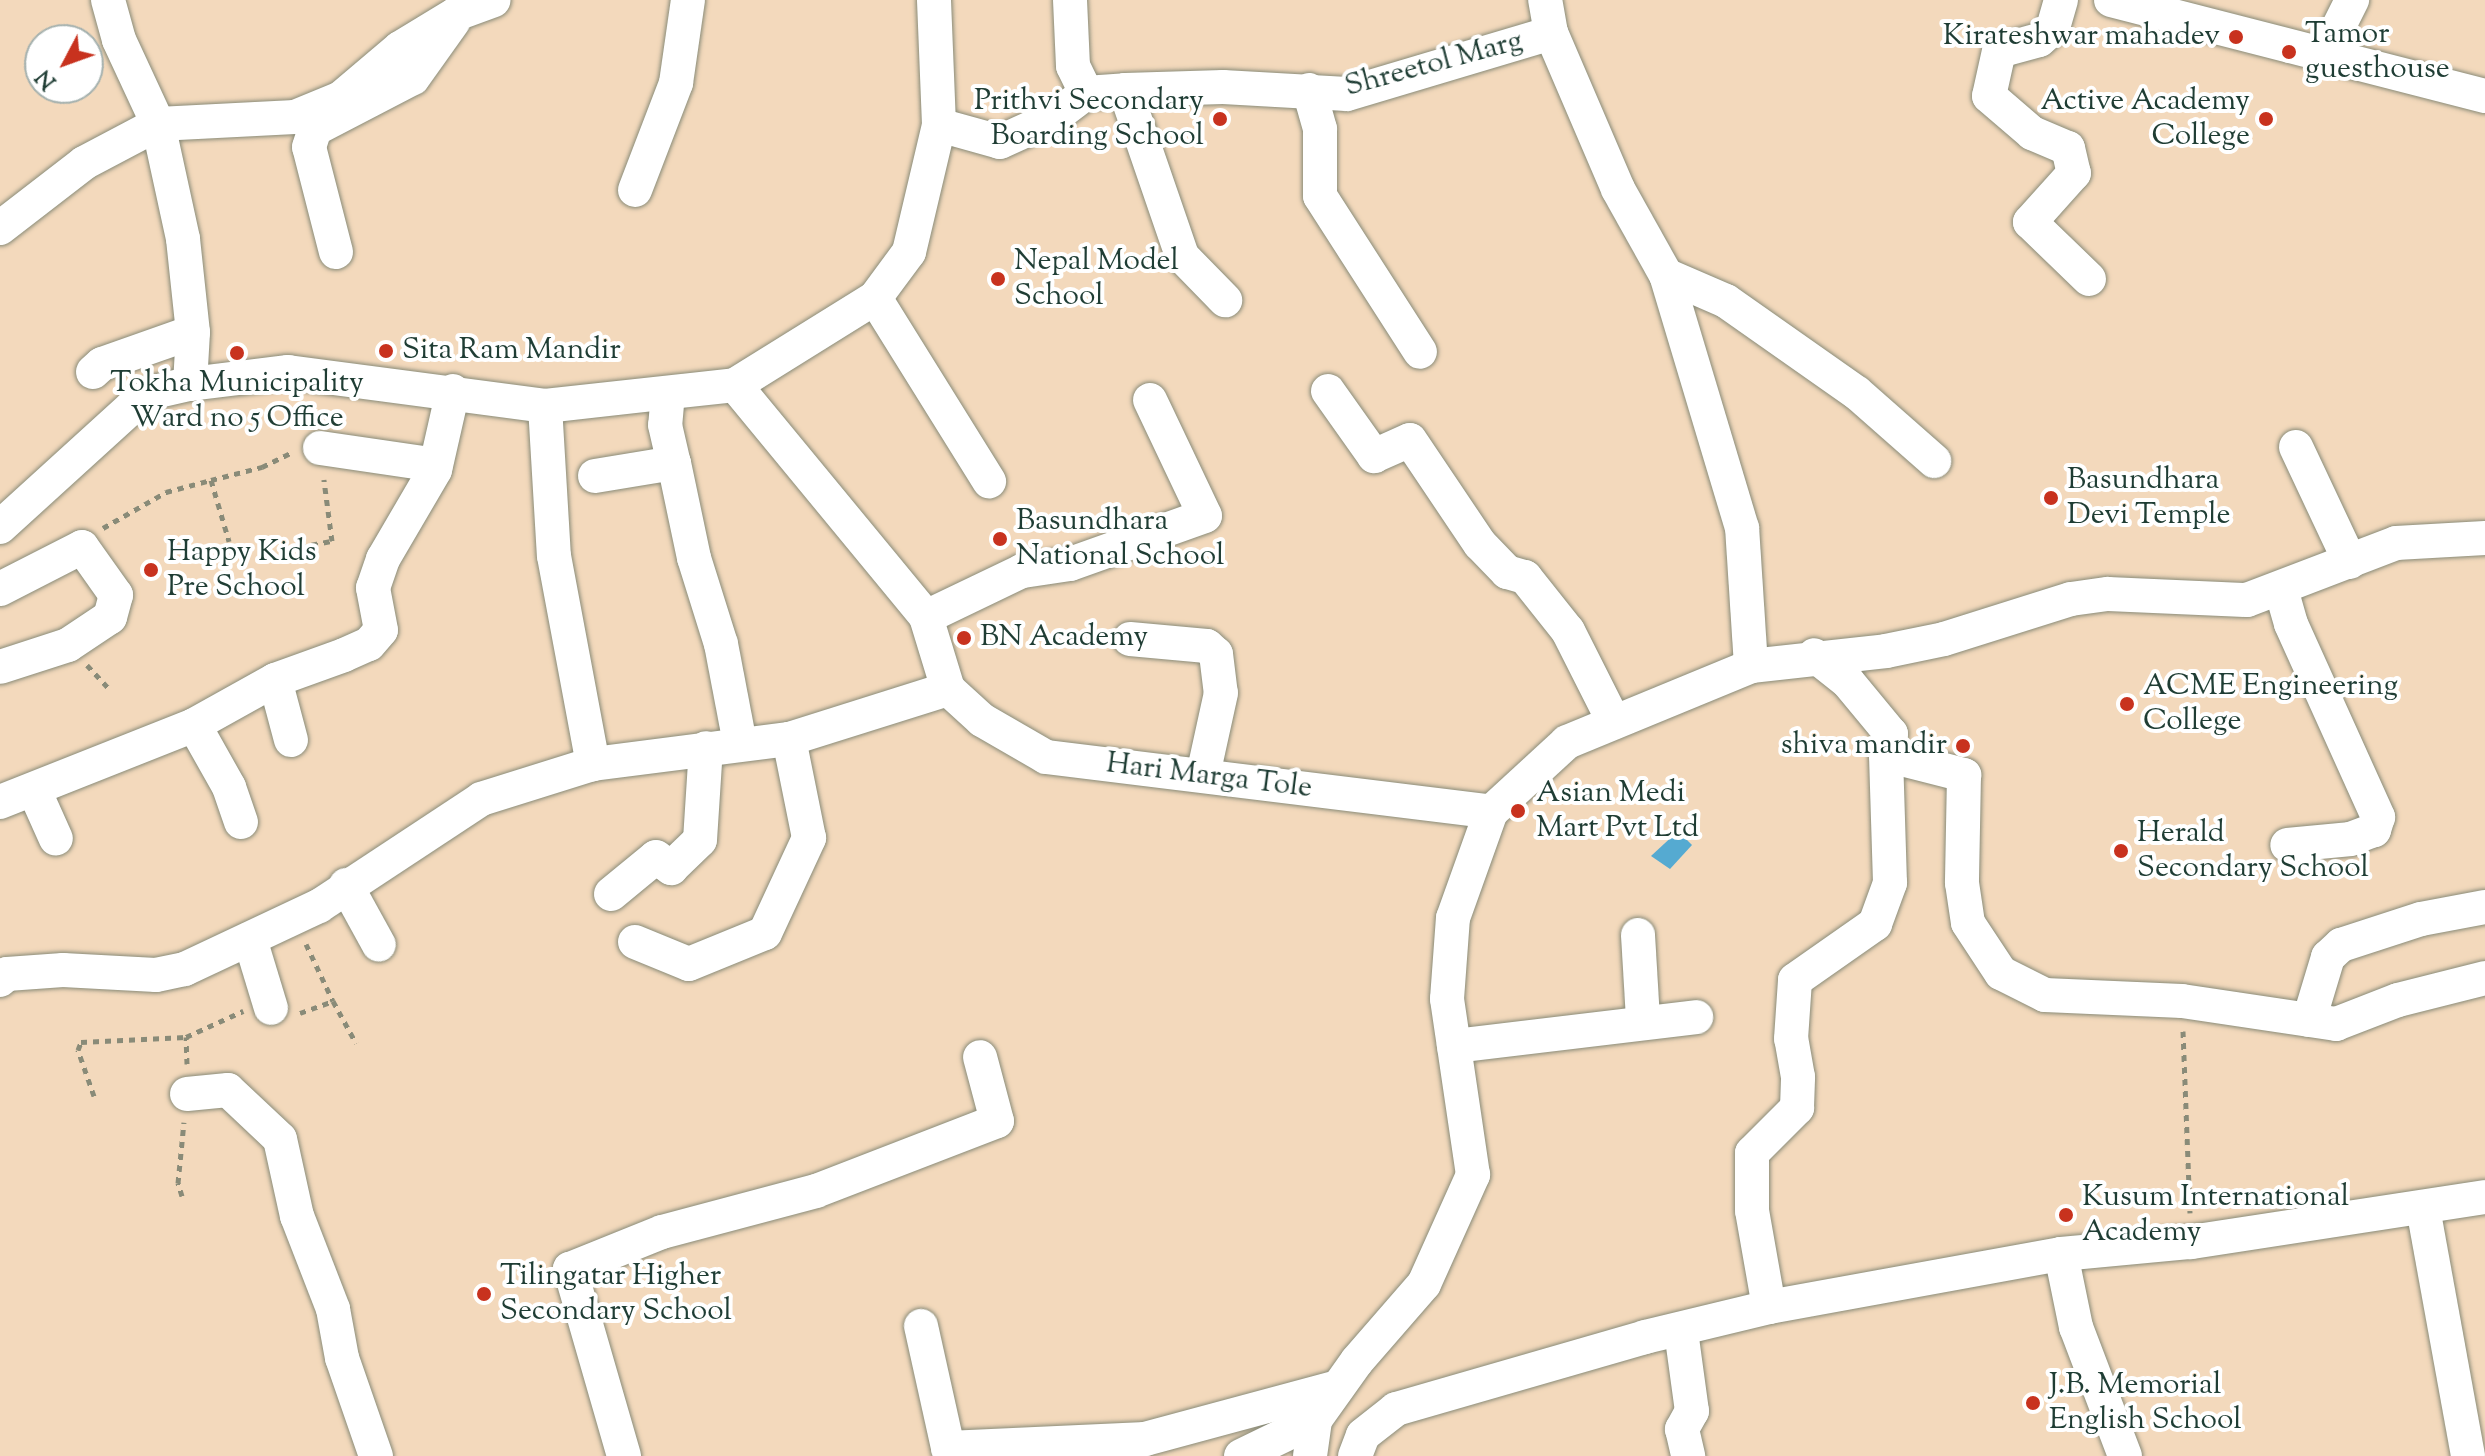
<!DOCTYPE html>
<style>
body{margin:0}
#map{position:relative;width:2485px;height:1456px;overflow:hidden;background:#f3d9bc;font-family:"Sorts Mill Goudy",serif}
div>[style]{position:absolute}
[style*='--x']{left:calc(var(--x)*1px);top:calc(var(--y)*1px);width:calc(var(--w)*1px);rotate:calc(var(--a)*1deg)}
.water>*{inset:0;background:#55aad1}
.path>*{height:5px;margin-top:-2.5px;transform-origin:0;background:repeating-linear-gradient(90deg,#898b78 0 6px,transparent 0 12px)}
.roads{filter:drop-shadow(0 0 2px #898b78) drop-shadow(0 0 2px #898b78)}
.minor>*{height:34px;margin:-17px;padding:0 17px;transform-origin:17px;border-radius:17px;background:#fff}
.dots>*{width:22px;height:22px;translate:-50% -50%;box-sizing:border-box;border:4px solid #fff;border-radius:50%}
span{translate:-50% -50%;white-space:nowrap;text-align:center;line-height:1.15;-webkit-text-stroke:8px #fff;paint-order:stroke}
.poi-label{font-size:30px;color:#1f3d34}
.left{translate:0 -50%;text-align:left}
.right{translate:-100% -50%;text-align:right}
.street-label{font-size:30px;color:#1f3d34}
.north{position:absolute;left:24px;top:24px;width:80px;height:80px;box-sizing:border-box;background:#fff;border:2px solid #a5b1ae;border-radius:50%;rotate:229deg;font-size:22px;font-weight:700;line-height:32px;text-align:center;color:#1f3d34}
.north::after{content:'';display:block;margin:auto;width:28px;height:36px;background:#c8321e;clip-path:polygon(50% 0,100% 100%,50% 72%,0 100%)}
</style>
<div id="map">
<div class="water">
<i style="clip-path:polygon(1678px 831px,1692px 845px,1670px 869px,1651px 856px)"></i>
</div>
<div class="path">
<i style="--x:211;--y:480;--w:53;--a:-14.3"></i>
<i style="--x:262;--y:467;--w:34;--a:-26"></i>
<i style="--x:103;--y:528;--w:73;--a:-29.7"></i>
<i style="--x:166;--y:492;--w:47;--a:-14.9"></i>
<i style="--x:211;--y:480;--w:64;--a:73.6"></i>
<i style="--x:300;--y:547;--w:33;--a:-11"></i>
<i style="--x:332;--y:541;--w:62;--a:-97.5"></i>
<i style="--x:87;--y:665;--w:35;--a:47"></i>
<i style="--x:306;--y:944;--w:63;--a:64.7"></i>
<i style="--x:300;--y:1013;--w:35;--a:-20"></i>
<i style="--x:333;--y:1001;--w:48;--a:61.3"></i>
<i style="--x:2183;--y:1031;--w:182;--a:87.8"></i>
<i style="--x:187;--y:1064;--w:27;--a:-92"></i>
<i style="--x:186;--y:1037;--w:63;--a:-24.5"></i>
<i style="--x:94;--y:1096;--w:49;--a:-109.2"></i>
<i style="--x:78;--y:1050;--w:9;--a:-69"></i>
<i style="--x:81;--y:1042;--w:105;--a:-2.7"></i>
<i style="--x:182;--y:1196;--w:14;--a:-107"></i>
<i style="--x:178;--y:1183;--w:61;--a:-84.4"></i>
</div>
<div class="roads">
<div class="minor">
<i style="--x:108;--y:0;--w:41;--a:74.6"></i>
<i style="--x:119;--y:40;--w:93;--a:65.1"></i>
<i style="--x:158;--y:124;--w:118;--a:77.7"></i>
<i style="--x:183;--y:239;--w:94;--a:83.9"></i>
<i style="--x:193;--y:332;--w:52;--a:93.3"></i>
<i style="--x:1070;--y:0;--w:66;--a:87.4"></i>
<i style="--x:1073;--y:66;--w:30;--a:64"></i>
<i style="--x:2061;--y:0;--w:29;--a:106"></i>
<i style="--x:2053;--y:28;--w:18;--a:139"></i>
<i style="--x:2039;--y:40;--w:41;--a:164.6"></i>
<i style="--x:1999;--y:51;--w:46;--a:102.5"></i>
<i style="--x:1989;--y:96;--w:57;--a:40.7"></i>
<i style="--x:2032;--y:133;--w:39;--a:23"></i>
<i style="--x:2068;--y:148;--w:26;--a:77"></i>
<i style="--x:2074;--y:173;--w:66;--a:131.9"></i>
<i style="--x:2030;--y:222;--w:82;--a:44"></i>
<i style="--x:2111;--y:0;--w:386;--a:14.4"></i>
<i style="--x:2324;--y:56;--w:63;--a:-63.4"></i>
<i style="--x:1125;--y:90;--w:176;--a:71"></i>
<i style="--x:1182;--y:256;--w:62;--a:45.7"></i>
<i style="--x:1309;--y:90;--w:41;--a:74.2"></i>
<i style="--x:1320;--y:129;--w:67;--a:90"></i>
<i style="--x:1320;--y:196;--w:185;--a:57.3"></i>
<i style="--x:939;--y:125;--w:63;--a:15.6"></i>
<i style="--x:1000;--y:142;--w:58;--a:-24.4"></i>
<i style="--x:1053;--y:118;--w:41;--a:-37.1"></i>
<i style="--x:1086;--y:93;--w:39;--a:-4"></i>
<i style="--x:1125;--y:90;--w:98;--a:-1.8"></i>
<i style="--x:1223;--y:87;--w:124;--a:3.2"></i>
<i style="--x:1347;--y:94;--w:213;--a:-16.6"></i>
<i style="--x:635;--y:190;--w:115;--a:-69"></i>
<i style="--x:676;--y:83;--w:84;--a:-81.8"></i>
<i style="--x:0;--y:228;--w:106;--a:-37.7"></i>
<i style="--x:84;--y:163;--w:84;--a:-27.8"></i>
<i style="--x:158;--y:124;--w:137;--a:-2.9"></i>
<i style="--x:295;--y:117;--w:50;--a:-22.4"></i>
<i style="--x:341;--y:98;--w:77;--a:-40.3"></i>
<i style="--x:400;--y:48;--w:66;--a:-31.3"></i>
<i style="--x:456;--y:14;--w:40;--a:-20.2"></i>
<i style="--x:336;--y:252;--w:108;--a:-104.4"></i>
<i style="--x:309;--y:147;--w:19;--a:-72"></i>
<i style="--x:315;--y:129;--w:110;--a:-27.5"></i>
<i style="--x:413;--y:78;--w:69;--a:-54.5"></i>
<i style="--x:1666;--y:275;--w:65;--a:23.4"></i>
<i style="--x:1726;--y:301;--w:160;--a:35.1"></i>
<i style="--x:1857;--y:393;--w:103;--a:41.4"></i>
<i style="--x:875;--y:298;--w:216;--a:58.1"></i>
<i style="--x:93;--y:372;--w:12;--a:-42"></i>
<i style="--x:102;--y:364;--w:96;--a:-19.4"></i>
<i style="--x:735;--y:385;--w:301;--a:50.5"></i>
<i style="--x:1328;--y:391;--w:80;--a:54.7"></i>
<i style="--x:1374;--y:456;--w:39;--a:-24"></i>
<i style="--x:1410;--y:440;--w:125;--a:56.1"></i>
<i style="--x:1480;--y:544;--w:39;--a:46"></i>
<i style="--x:1507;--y:572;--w:19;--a:16"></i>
<i style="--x:1525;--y:577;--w:69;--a:51.5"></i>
<i style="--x:1568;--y:631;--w:102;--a:63.2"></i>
<i style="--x:668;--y:393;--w:32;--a:95"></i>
<i style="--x:665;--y:425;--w:39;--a:77"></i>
<i style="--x:1150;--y:400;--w:128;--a:64.6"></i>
<i style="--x:1205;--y:516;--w:143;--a:160.4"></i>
<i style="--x:1070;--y:564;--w:49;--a:171.7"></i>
<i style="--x:1022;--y:571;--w:106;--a:154.4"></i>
<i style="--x:926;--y:617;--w:75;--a:73"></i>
<i style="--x:948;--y:689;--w:46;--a:42.4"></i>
<i style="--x:982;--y:720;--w:74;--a:30"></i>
<i style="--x:1046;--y:757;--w:448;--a:7"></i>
<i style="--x:545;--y:406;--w:150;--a:86.6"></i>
<i style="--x:554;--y:556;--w:212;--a:79.4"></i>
<i style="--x:2296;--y:447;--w:127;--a:64.8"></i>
<i style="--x:320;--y:448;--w:117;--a:8.3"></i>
<i style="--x:595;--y:476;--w:80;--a:-9.3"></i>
<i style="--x:674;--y:463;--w:97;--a:78.1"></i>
<i style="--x:694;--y:558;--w:90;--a:72.6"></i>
<i style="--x:721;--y:644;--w:102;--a:79.2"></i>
<i style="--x:0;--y:527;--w:178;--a:-42.3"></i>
<i style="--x:132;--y:407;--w:27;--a:-34"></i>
<i style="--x:154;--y:392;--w:37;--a:-13"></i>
<i style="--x:190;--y:384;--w:99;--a:-7"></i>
<i style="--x:288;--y:372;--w:259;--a:7.5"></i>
<i style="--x:545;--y:406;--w:191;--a:-6.3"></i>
<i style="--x:735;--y:385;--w:165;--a:-31.9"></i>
<i style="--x:875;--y:298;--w:57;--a:-53.5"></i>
<i style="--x:909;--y:252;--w:130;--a:-76.7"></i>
<i style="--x:939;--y:125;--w:125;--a:-92.3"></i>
<i style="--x:0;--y:589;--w:92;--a:-27.1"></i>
<i style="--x:82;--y:547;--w:59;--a:54.7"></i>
<i style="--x:116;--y:595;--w:23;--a:105"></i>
<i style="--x:110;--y:617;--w:50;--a:146.3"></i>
<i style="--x:68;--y:645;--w:71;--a:162.1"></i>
<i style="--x:2281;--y:589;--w:36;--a:74"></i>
<i style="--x:2291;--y:624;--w:212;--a:65.7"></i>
<i style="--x:2378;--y:817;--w:14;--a:107"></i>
<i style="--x:2374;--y:830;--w:25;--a:159"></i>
<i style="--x:2351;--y:839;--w:64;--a:174.6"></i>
<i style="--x:1130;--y:639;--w:77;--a:5.2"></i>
<i style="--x:1207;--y:646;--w:12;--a:42"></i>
<i style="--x:1216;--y:654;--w:39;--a:83"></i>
<i style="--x:1221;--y:693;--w:84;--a:102.4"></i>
<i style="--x:1751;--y:666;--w:136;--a:-6.3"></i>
<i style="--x:1886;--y:651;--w:59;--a:-11.7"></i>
<i style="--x:1944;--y:639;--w:133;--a:-17.5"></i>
<i style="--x:2071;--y:599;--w:37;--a:-8"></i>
<i style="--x:2108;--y:594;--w:139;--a:2.5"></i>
<i style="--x:2247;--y:600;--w:160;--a:-20.9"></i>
<i style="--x:2396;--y:543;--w:89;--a:-3.2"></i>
<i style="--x:291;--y:740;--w:62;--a:-104.9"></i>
<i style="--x:275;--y:680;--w:73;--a:-19.9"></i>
<i style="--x:344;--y:655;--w:27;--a:-24"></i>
<i style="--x:369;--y:644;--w:18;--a:-49"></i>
<i style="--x:381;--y:630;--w:43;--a:-100.8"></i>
<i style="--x:373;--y:588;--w:31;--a:-71"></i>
<i style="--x:383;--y:559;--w:103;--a:-59.7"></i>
<i style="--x:435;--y:470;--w:81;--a:-77.2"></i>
<i style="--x:1886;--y:755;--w:81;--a:14.4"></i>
<i style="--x:1964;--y:775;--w:108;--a:91.1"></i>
<i style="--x:1962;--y:883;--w:40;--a:81.5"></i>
<i style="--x:1968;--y:923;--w:60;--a:56.6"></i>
<i style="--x:2001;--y:973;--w:49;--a:26.6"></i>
<i style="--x:2045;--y:995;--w:137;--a:2.5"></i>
<i style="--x:2182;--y:1001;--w:156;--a:8.5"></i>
<i style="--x:2336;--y:1024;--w:66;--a:-21.2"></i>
<i style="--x:2398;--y:1000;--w:90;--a:-14.2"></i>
<i style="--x:35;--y:792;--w:51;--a:65.9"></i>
<i style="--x:0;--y:802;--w:209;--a:-21.6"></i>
<i style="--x:241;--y:822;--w:37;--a:-109"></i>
<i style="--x:229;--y:787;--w:71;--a:-119.4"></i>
<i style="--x:194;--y:725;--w:93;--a:-29.1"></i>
<i style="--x:346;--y:885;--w:68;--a:61.2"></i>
<i style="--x:611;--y:894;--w:58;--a:-39.4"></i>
<i style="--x:656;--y:857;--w:19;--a:36"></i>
<i style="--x:671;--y:868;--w:40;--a:-44"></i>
<i style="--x:700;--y:840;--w:92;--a:-86.3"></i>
<i style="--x:1638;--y:935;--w:85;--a:86.6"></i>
<i style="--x:250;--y:939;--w:72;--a:73.1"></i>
<i style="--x:635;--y:942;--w:58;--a:22.2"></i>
<i style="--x:689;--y:964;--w:82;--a:-22.2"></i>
<i style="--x:765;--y:933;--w:105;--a:-65.1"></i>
<i style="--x:809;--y:838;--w:101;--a:-101.4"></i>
<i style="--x:0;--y:980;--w:9;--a:-41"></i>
<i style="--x:7;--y:974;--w:56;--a:-4.1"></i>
<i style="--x:63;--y:970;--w:93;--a:3.1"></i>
<i style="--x:156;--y:975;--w:30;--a:-12"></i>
<i style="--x:185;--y:969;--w:148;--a:-25.2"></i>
<i style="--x:319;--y:906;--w:194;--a:-33.4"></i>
<i style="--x:481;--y:799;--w:117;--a:-17.4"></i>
<i style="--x:593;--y:764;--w:198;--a:-7.3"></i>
<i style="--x:789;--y:739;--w:167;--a:-17.5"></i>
<i style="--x:2309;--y:1020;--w:66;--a:-73.2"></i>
<i style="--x:2328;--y:957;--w:18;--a:-43"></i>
<i style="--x:2341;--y:945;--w:84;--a:-18"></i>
<i style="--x:2421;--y:919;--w:65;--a:-10.6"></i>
<i style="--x:1454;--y:1046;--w:244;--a:-6.8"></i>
<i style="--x:187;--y:1094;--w:41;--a:-5.6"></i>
<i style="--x:228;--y:1090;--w:71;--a:43.3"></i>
<i style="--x:280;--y:1139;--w:79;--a:77.6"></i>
<i style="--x:297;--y:1216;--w:100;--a:68.8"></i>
<i style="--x:333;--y:1309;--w:50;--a:79.6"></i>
<i style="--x:342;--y:1358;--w:104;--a:70.9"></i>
<i style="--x:2423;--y:1208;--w:252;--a:79.7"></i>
<i style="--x:2061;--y:1254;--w:75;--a:78.4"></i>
<i style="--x:2076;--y:1327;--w:138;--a:69.2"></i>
<i style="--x:1769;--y:1307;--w:97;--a:-100"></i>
<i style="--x:1752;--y:1211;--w:58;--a:-90"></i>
<i style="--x:1752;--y:1153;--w:64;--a:-45"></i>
<i style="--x:1797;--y:1108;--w:31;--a:-88"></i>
<i style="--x:1798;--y:1077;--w:39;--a:-100"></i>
<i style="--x:1791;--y:1039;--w:59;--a:-86.1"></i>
<i style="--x:1795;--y:980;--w:98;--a:-35"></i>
<i style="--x:1875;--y:924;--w:44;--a:-69.9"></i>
<i style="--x:1890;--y:883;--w:128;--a:-91.8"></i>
<i style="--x:1886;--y:755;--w:22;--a:-77"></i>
<i style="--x:1891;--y:734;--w:67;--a:-129.6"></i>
<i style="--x:1848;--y:682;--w:43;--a:-141.5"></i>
<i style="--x:921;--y:1326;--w:125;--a:77.5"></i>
<i style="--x:948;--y:1448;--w:197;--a:-2.6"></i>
<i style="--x:1145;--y:1439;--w:200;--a:-15.1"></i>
<i style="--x:1681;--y:1331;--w:81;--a:82.2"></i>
<i style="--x:1692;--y:1411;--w:21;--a:119"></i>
<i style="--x:1682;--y:1429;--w:28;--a:77"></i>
<i style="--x:624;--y:1456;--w:195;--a:-106.1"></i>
<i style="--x:570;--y:1269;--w:99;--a:-21.9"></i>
<i style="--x:662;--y:1232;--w:159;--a:-14.9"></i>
<i style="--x:816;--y:1191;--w:194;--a:-21.1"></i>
<i style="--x:997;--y:1121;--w:66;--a:-104.9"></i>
<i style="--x:1241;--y:1456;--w:82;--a:-25.9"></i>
<i style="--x:1310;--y:1456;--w:36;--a:-82"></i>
<i style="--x:1315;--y:1420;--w:72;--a:-54.6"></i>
<i style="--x:1357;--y:1361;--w:102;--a:-49"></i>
<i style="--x:1424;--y:1284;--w:120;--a:-65.8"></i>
<i style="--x:1473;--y:1175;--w:178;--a:-98.4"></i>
<i style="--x:1447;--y:999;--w:81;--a:-85.8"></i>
<i style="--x:1453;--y:918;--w:113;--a:-70.3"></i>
<i style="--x:1491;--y:812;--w:103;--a:-42.6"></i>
<i style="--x:1567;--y:742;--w:199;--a:-22.4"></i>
<i style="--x:1751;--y:666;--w:138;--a:-93.7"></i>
<i style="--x:1742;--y:528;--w:264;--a:-106.7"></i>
<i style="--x:1666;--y:275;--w:98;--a:-119.2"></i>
<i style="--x:1618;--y:189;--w:170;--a:-113.2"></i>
<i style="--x:1551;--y:33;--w:34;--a:-100"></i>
<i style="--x:1355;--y:1456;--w:22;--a:-69"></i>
<i style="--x:1363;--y:1435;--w:42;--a:-38.2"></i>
<i style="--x:1396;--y:1409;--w:259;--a:-16.1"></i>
<i style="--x:1645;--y:1337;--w:128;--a:-13.6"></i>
<i style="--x:1769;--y:1307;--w:297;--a:-10.3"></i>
<i style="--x:2061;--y:1254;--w:131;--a:-5.3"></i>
<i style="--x:2191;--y:1242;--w:297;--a:-8.7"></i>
</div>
</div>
<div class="dots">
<i style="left:2236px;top:37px;background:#c8321e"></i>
<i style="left:2289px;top:52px;background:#c8321e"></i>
<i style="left:1220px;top:119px;background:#c8321e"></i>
<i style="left:2266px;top:119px;background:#c8321e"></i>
<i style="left:998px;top:279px;background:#c8321e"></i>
<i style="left:386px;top:351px;background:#c8321e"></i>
<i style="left:237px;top:353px;background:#c8321e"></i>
<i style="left:2051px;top:498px;background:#c8321e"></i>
<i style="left:1000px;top:539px;background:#c8321e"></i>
<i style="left:151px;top:570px;background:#c8321e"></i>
<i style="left:964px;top:638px;background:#c8321e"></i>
<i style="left:2127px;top:704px;background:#c8321e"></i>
<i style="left:1963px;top:746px;background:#c8321e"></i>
<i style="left:1518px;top:811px;background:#c8321e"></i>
<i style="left:2121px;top:851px;background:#c8321e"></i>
<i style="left:2066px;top:1215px;background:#c8321e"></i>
<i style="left:484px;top:1294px;background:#c8321e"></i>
<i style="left:2033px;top:1403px;background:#c8321e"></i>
</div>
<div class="poi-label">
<span class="left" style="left:2305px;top:52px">Tamor<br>guesthouse</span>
<span class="right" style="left:2220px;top:37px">Kirateshwar mahadev</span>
<span class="right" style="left:1204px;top:119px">Prithvi Secondary<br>Boarding School</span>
<span class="right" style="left:2250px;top:119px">Active Academy<br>College</span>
<span class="left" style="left:1014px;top:279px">Nepal Model<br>School</span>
<span class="left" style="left:402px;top:351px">Sita Ram Mandir</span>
<span style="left:237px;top:401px">Tokha Municipality<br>Ward no 5 Office</span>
<span class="left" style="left:2067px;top:498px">Basundhara<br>Devi Temple</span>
<span class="left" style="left:1016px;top:539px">Basundhara<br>National School</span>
<span class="left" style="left:167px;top:570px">Happy Kids<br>Pre School</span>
<span class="left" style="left:980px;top:638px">BN Academy</span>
<span class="left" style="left:2143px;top:704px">ACME Engineering<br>College</span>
<span class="right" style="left:1947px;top:746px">shiva mandir</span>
<span class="left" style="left:1536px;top:811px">Asian Medi<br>Mart Pvt Ltd</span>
<span class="left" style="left:2137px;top:851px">Herald<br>Secondary School</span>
<span class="left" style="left:2082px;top:1215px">Kusum International<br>Academy</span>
<span class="left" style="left:500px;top:1294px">Tilingatar Higher<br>Secondary School</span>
<span class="left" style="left:2049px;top:1403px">J.B. Memorial<br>English School</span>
</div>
<div class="street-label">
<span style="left:1434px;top:65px;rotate:-15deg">Shreetol Marg</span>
<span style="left:1209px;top:777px;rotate:7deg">Hari Marga Tole</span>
</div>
<div class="north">N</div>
</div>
